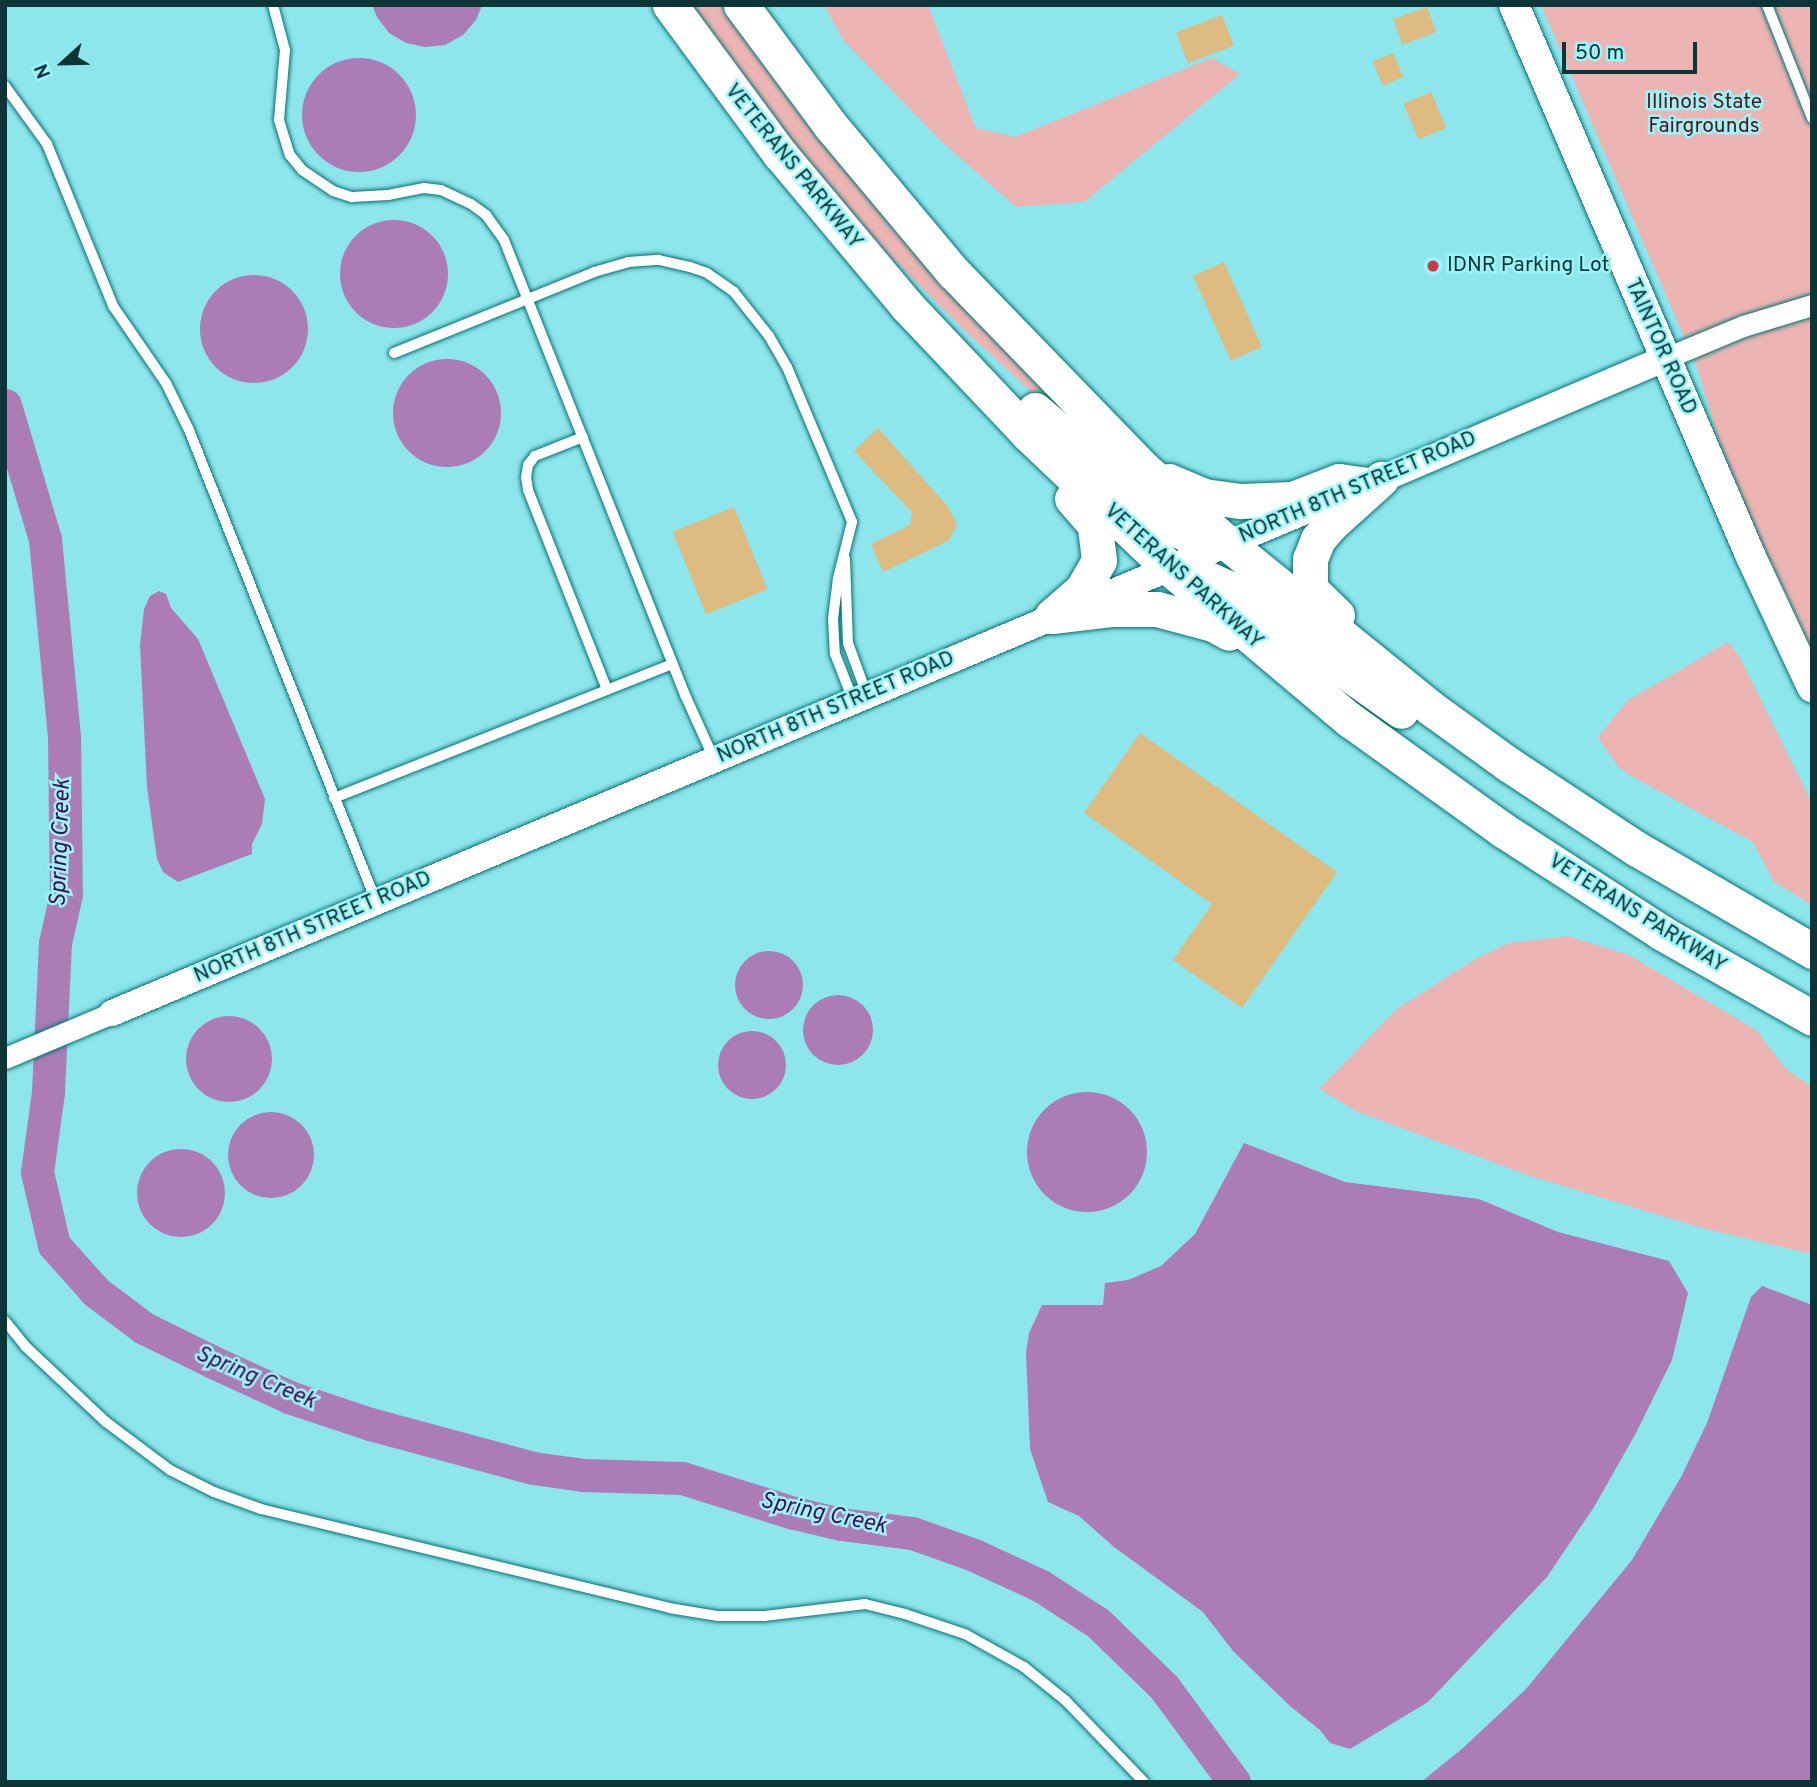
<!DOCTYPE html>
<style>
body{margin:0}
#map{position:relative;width:1817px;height:1787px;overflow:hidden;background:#8de6eb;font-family:Overpass,sans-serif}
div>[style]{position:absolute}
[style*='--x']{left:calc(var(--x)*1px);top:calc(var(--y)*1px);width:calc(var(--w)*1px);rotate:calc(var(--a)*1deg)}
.green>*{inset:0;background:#ecb5b3}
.water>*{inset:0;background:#ac7cb7}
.round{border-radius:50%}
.river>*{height:33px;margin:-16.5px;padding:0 16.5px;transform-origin:16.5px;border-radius:16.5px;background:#ac7cb7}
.building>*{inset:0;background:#debb80;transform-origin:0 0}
.roads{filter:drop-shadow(0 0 2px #007378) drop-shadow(0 0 2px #007378)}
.service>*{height:10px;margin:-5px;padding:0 5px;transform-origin:5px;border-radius:5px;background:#fff}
.minor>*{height:21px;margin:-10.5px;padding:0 10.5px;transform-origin:10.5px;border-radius:10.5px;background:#fff}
.tertiary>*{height:26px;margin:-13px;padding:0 13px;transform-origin:13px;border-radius:13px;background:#fff}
.secondary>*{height:30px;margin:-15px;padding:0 15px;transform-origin:15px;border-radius:15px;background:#fff}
.trunk>*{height:35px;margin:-17.5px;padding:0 17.5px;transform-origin:17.5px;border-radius:17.5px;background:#fff}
.dots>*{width:19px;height:19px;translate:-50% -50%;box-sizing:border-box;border:4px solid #9af4f8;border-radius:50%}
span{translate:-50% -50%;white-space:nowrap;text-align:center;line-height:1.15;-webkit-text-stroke:5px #9af4f8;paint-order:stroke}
.park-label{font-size:21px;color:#5b121a}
.street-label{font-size:21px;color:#0d3436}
.poi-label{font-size:21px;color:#0d3436}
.left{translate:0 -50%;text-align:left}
.water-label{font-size:23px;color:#470854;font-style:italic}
.frame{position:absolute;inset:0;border:7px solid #0d3436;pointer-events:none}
.north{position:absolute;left:28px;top:28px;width:70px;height:70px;-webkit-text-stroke:5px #9af4f8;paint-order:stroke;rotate:248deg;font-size:19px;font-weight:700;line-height:28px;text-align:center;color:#0d3436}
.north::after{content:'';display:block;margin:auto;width:24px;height:32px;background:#0d3436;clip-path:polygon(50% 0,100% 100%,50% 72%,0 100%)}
.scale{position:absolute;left:1562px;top:42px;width:135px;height:32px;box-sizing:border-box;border:4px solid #0d3436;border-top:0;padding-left:9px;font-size:21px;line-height:24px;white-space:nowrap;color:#0d3436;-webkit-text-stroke:5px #9af4f8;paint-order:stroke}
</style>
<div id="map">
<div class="green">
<i style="clip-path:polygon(688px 5px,721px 5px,788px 95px,926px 264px,1092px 440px,1088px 444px,961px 327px,836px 201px)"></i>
<i style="clip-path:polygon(824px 5px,928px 5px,976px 128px,1015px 137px,1212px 58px,1240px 74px,1084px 202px,1016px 207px,942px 142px,844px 41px)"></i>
<i style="clip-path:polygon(1541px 5px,1812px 5px,1812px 661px,1759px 543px,1719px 441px,1697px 367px)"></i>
<i style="clip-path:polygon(1728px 642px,1739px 656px,1812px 803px,1812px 905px,1774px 882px,1753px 842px,1631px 776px,1618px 767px,1598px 737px,1627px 701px)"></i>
<i style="clip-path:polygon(1568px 936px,1629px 955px,1756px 1030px,1787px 1070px,1812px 1087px,1812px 1254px,1702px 1228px,1530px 1176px,1356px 1111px,1319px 1089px,1397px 1009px,1477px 958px,1509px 943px)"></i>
</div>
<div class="water">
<i style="clip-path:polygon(372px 5px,482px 5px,476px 20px,463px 35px,445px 45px,425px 47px,406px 43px,389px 33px,377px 17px)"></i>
<i class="round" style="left:302px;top:58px;width:114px;height:114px"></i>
<i class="round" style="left:340px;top:220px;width:108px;height:108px"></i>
<i class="round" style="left:200px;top:275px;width:108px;height:108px"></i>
<i class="round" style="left:393px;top:359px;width:108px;height:108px"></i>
<i style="clip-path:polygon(159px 591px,166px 594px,171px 608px,198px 639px,265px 799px,262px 824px,252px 844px,252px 854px,178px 882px,163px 872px,157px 859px,147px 787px,140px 645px,144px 609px,150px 596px)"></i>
<i class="round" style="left:735px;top:951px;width:68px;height:68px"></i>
<i class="round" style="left:803px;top:995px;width:70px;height:70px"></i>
<i class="round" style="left:186px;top:1016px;width:86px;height:86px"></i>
<i class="round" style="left:718px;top:1031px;width:68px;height:68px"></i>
<i class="round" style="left:1027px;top:1092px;width:120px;height:120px"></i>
<i class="round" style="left:228px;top:1112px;width:86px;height:86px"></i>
<i style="clip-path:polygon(1244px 1143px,1345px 1182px,1479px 1199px,1558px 1232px,1669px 1261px,1688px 1293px,1672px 1360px,1636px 1433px,1594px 1507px,1547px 1577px,1428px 1702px,1350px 1749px,1330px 1743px,1320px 1730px,1290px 1706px,1233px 1651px,1203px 1612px,1114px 1547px,1079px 1516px,1048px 1502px,1030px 1449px,1026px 1353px,1029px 1333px,1042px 1305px,1103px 1305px,1105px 1283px,1128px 1280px,1161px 1266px,1195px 1234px)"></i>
<i class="round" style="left:137px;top:1149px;width:88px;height:88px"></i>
<i style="clip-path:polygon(1762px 1286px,1812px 1305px,1812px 1782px,1421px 1782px,1463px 1748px,1526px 1689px,1632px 1560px,1681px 1477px,1707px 1423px,1751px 1297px)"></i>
</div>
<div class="river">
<i style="--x:5;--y:405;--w:140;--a:73.4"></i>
<i style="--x:45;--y:539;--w:199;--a:84.5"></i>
<i style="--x:64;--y:737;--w:157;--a:89.3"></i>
<i style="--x:66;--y:894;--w:50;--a:102.7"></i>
<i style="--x:55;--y:943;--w:149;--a:92.7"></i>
<i style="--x:48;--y:1092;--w:81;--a:97.8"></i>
<i style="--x:37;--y:1172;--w:75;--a:76.9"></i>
<i style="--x:54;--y:1245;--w:63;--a:48.2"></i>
<i style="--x:96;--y:1292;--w:60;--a:36.9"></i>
<i style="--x:144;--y:1328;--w:77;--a:26.2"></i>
<i style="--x:213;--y:1362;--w:84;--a:24.7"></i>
<i style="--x:289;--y:1397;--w:85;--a:18.4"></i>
<i style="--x:370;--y:1424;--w:169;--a:15.1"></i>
<i style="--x:533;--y:1468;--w:50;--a:8"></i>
<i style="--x:583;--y:1475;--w:99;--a:1.7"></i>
<i style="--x:682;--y:1478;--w:117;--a:17.4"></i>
<i style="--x:794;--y:1513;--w:48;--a:13.2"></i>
<i style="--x:841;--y:1524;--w:72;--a:7.2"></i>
<i style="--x:912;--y:1533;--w:66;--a:19.5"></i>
<i style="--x:974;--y:1555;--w:74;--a:24.8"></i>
<i style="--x:1041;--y:1586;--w:68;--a:33"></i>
<i style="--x:1098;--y:1623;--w:92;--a:44.1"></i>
<i style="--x:1164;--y:1687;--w:118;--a:53.6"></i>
</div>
<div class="building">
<i style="left:1427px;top:7px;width:27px;height:36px;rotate:70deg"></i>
<i style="left:1222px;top:15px;width:33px;height:49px;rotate:69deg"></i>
<i style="left:1393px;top:53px;width:26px;height:22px;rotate:67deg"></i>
<i style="left:1431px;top:92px;width:39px;height:30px;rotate:67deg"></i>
<i style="left:1224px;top:262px;width:93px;height:34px;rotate:66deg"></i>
<i style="clip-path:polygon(878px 428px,949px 508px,957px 525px,948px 541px,883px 572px,871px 544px,910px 525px,912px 512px,854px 451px)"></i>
<i style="left:734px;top:507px;width:89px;height:66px;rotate:68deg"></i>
<i style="clip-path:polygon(1140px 733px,1337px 872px,1242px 1008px,1173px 960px,1212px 904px,1084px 813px)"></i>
</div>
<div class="roads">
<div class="service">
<i style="--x:273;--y:5;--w:47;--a:75.1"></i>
<i style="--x:285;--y:50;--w:70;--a:94.9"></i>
<i style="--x:279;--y:120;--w:37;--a:73"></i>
<i style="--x:290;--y:155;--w:19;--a:51"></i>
<i style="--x:302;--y:170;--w:37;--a:34"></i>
<i style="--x:333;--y:191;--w:20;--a:18"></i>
<i style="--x:352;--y:197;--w:36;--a:-3"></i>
<i style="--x:388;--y:195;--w:37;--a:-11"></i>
<i style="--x:424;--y:188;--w:17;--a:7"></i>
<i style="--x:441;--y:190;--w:33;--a:25"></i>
<i style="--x:471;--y:204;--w:19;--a:36"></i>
<i style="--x:486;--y:215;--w:31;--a:54"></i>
<i style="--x:504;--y:240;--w:492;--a:68.3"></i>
<i style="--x:686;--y:697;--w:68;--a:65.7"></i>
<i style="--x:1767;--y:5;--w:122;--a:68.3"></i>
<i style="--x:5;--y:86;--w:72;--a:54.1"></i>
<i style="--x:47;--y:144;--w:175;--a:67.8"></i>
<i style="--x:113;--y:306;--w:93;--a:55.5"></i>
<i style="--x:166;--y:383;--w:52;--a:63.9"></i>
<i style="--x:189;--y:430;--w:507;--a:68.35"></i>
<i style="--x:394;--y:353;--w:216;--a:-22"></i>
<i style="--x:594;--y:272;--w:35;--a:-16"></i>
<i style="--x:628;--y:262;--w:31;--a:-4"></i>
<i style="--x:659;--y:260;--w:32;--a:13"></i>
<i style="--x:690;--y:267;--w:18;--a:19"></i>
<i style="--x:707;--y:273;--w:33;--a:35"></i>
<i style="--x:734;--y:292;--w:56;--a:51.5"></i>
<i style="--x:769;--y:336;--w:36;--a:60"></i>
<i style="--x:787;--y:367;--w:168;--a:67.2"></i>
<i style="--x:852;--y:522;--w:58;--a:104"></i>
<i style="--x:838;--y:578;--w:41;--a:97"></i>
<i style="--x:833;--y:619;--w:35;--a:87"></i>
<i style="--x:835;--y:654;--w:49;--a:68.6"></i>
<i style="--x:583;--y:437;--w:52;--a:158.4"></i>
<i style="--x:535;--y:456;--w:11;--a:128"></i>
<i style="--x:528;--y:465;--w:12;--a:99"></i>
<i style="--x:526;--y:477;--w:13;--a:81"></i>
<i style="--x:528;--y:490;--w:215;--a:68.4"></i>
<i style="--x:845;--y:559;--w:84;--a:88"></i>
<i style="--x:848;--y:643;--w:55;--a:69.9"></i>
<i style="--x:334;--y:798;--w:364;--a:-21.6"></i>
<i style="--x:5;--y:1321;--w:32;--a:51"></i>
<i style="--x:25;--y:1346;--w:111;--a:43.2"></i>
<i style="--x:106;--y:1422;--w:80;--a:36.9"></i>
<i style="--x:170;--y:1470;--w:49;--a:26.6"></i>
<i style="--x:214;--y:1492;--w:50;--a:19.9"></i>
<i style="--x:261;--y:1509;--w:420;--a:13.6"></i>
<i style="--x:669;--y:1608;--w:50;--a:9.3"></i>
<i style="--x:718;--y:1616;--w:46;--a:0"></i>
<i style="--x:764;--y:1616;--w:102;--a:-6.8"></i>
<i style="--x:865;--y:1604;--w:41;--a:14"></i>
<i style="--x:905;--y:1614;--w:63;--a:18.4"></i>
<i style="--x:965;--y:1634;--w:68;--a:29.2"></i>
<i style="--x:1024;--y:1667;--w:54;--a:39"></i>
<i style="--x:1066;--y:1701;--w:112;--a:46.1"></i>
</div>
<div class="minor">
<i style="--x:1666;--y:358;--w:83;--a:-22.6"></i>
<i style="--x:1743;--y:326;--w:72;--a:-16.9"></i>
<i style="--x:5;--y:1058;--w:116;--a:-22.8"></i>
</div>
<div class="tertiary">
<i style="--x:1366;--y:486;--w:326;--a:-23.1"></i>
<i style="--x:112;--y:1013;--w:1318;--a:-22.81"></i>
</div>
<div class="secondary">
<i style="--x:1514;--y:5;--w:601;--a:66.76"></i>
<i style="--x:1751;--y:557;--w:144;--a:64.9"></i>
</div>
<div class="trunk">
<i style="--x:670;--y:5;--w:185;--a:53.6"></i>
<i style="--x:780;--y:154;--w:198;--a:50.1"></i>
<i style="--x:907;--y:306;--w:176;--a:46.6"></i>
<i style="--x:1028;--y:434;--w:193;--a:43.5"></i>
<i style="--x:1168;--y:567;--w:238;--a:40.1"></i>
<i style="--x:1350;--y:720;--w:188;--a:35.7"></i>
<i style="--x:1503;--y:830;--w:189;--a:32.9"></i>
<i style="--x:1662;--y:933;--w:172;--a:29.5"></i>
<i style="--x:741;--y:5;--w:149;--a:53.4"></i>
<i style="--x:830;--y:125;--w:192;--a:50.1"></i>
<i style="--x:953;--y:272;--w:274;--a:45.9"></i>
<i style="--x:1144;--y:469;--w:111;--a:41.7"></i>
<i style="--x:1227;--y:543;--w:264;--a:39"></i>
<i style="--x:1432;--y:709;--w:94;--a:35.9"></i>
<i style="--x:1508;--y:764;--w:154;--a:33.4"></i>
<i style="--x:1637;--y:849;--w:203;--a:30.2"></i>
<i style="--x:1035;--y:410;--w:177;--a:40.6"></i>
<i style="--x:1169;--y:525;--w:21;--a:28"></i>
<i style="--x:1188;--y:535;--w:26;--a:16"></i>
<i style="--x:1169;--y:481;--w:38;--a:23"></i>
<i style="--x:1204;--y:496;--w:37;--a:8"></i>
<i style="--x:1241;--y:501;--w:51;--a:-2.2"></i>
<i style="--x:1292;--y:499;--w:50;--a:-21"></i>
<i style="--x:1339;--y:481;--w:29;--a:8"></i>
<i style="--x:1188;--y:570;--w:44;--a:24.2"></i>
<i style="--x:1228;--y:588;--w:212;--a:35.4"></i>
<i style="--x:1337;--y:615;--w:33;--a:-136"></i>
<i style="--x:1313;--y:592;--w:9;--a:-111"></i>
<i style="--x:1310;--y:584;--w:25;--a:-90"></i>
<i style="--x:1310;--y:559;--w:22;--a:-68"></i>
<i style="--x:1318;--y:539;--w:18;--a:-49"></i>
<i style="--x:1330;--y:525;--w:69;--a:-42"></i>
<i style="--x:1052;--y:616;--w:40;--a:-41"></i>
<i style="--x:1082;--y:590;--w:34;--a:-60"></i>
<i style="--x:1099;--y:560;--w:35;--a:-97"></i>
<i style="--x:1095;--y:525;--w:35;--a:-131"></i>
<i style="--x:1052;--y:616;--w:59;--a:-6.8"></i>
<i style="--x:1111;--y:609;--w:46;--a:0"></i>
<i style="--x:1157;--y:609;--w:58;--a:15"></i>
<i style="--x:1213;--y:624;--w:18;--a:29"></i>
</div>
</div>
<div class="dots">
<i style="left:1433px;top:266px;background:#c93947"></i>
</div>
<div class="park-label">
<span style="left:1704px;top:115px">Illinois State<br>Fairgrounds</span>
</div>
<div class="street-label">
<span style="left:793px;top:167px;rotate:51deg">VETERANS PARKWAY</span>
<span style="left:1660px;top:347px;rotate:66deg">TAINTOR ROAD</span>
<span style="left:1358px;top:488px;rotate:-23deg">NORTH 8TH STREET ROAD</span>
<span style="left:1183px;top:577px;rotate:42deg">VETERANS PARKWAY</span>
<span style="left:836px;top:708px;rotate:-23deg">NORTH 8TH STREET ROAD</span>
<span style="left:1637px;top:914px;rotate:32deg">VETERANS PARKWAY</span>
<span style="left:313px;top:928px;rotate:-23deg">NORTH 8TH STREET ROAD</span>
</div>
<div class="poi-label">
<span class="left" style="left:1447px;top:266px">IDNR Parking Lot</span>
</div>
<div class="water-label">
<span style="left:62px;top:843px;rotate:-88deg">Spring Creek</span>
<span style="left:255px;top:1379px;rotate:23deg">Spring Creek</span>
<span style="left:823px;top:1515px;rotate:12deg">Spring Creek</span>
</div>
<div class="frame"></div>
<div class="north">N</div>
<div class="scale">50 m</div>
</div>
